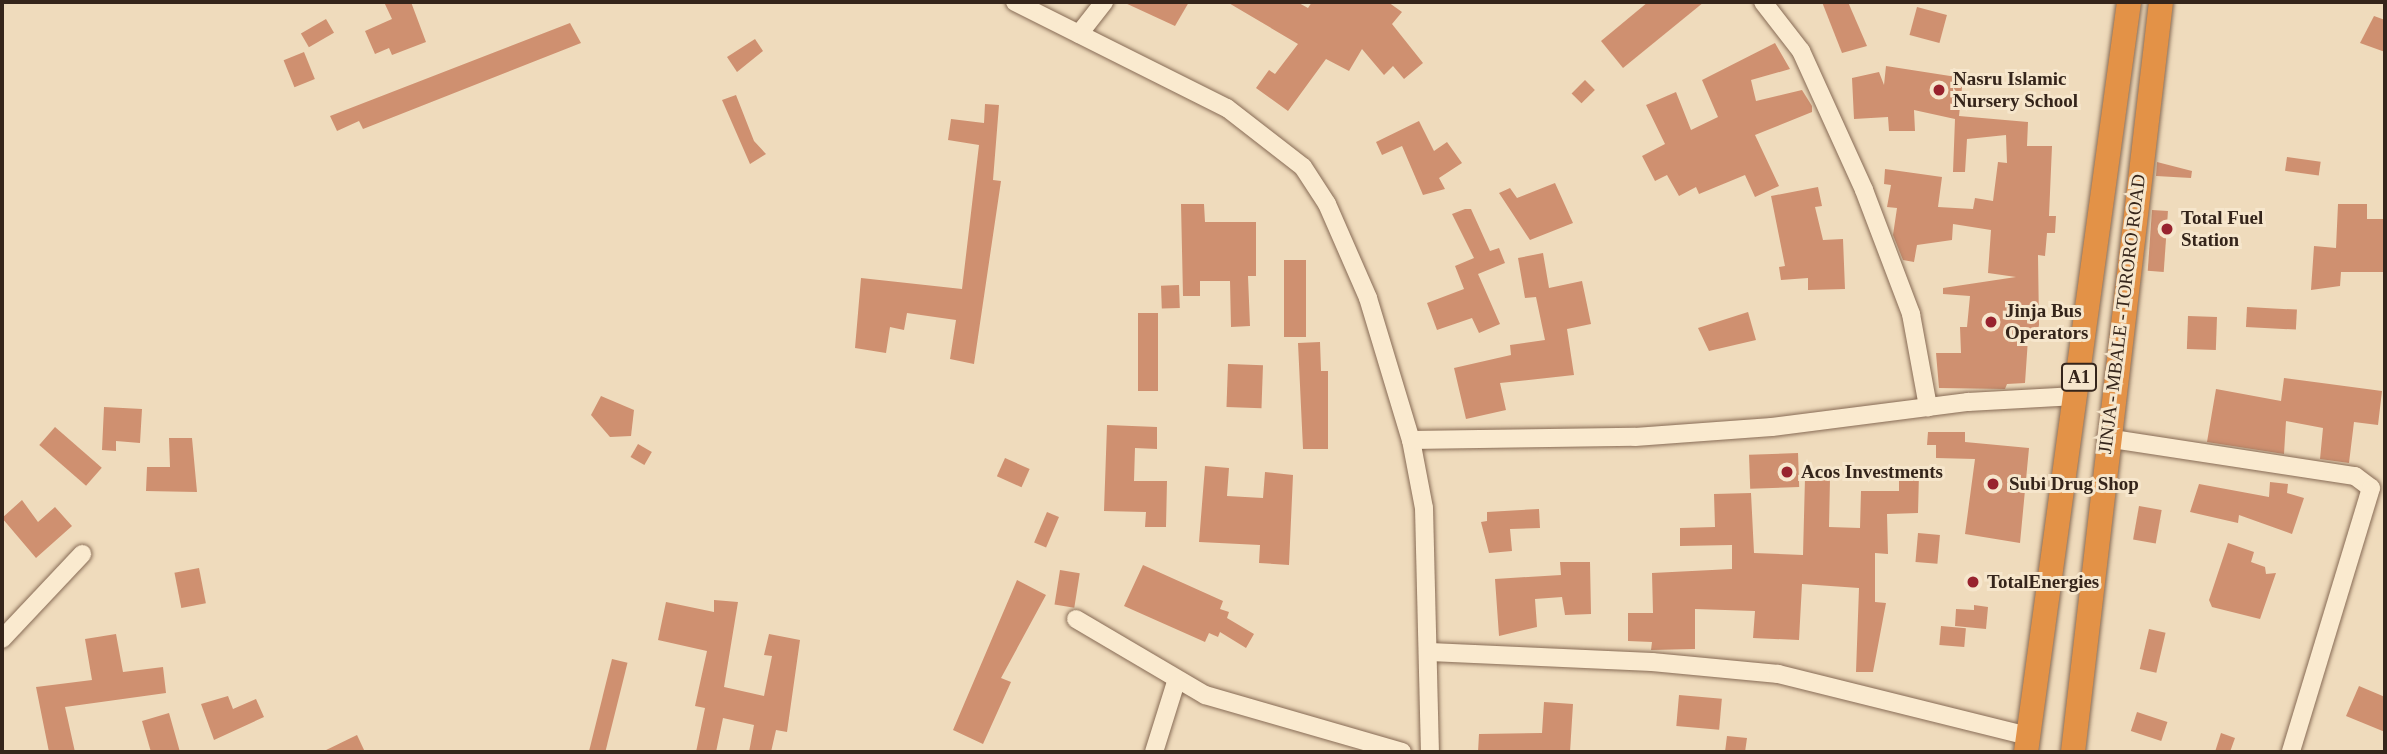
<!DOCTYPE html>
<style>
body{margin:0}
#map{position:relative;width:2387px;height:754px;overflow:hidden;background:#efdbbc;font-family:Georgia,serif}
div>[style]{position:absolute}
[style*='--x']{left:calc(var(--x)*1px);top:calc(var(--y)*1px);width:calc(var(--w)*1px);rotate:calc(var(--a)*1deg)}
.building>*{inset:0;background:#cf9070;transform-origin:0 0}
.roads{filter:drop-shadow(0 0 2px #876b55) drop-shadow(0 0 2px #876b55)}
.minor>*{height:18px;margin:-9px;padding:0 9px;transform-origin:9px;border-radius:9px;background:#faeacf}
.highway>*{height:24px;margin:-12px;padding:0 12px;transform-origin:12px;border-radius:12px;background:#e39247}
.dots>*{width:19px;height:19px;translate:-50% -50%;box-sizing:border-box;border:4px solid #f6e6cc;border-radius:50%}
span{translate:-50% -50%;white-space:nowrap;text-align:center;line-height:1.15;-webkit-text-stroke:6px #f6e6cc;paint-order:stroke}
.shield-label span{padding:2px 5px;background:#f6e6cc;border:2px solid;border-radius:5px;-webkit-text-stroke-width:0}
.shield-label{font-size:18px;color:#35251b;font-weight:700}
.poi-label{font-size:19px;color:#35251b;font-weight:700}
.left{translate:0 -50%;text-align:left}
.street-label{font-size:19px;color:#35251b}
.frame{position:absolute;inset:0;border:4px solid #35251b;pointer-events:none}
</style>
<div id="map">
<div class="building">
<i style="clip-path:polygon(384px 2px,411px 2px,426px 42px,392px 55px,389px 48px,375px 54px,365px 31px,392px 19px)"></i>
<i style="clip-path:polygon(1123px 2px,1189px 2px,1175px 26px)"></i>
<i style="clip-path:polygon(1227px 2px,1297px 2px,1308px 8px,1312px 2px,1388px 2px,1402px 12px,1392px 24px,1423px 63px,1404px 79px,1393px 66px,1384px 75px,1362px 49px,1349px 71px,1326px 59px,1288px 111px,1256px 88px,1269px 70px,1275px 74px,1298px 44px)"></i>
<i style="clip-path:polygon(1648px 2px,1704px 2px,1623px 68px,1601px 41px)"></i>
<i style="clip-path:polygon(1822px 2px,1848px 2px,1867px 46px,1842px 53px)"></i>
<i style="left:1917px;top:7px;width:31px;height:29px;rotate:15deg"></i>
<i style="clip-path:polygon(2374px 16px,2385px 20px,2385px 52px,2360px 43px)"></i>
<i style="left:326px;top:19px;width:16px;height:29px;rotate:60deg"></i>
<i style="clip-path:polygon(570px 23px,581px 43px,363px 129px,359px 121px,337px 131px,330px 116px)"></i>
<i style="clip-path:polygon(755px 39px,763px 51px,737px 72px,727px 57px)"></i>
<i style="clip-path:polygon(1775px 43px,1790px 69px,1751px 80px,1756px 101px,1802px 90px,1812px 106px,1812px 112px,1755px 135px,1779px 186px,1755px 197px,1745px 175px,1699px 194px,1696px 187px,1679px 196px,1667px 175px,1655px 181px,1642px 156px,1665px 144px,1646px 105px,1676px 92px,1691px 130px,1718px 117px,1702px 80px)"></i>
<i style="left:304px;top:52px;width:29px;height:22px;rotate:68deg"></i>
<i style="clip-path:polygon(1886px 66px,1963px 78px,1959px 116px,2028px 122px,2027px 146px,2052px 146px,2049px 216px,2056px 216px,2055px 233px,2047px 233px,2045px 256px,2038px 255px,2039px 325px,2036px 339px,2028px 339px,2025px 383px,2007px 384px,2005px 389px,1939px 388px,1936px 353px,1961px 353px,1960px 327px,1967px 327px,1970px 296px,1943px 294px,1943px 288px,2016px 277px,1988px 273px,1991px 230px,1953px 224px,1952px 240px,1917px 245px,1914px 262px,1903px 260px,1893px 235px,1897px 208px,1887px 207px,1891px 185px,1884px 184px,1885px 169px,1942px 177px,1938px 207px,1973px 209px,1975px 198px,1993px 201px,1998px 162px,2007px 163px,2006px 135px,1967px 139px,1965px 172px,1953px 172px,1955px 119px,1914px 110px,1915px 131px,1889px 131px,1888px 117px,1854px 119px,1852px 78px,1879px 72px,1884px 85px)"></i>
<i style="left:1585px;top:80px;width:14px;height:19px;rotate:45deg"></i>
<i style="clip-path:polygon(736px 95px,754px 141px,766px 154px,750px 164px,722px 100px)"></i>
<i style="clip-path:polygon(985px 104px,999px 105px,993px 180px,1001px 181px,974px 364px,950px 359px,956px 320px,907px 313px,904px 330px,890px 327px,886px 353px,855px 348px,861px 278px,962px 289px,979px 145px,948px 140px,951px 119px,984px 123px)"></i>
<i style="clip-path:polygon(1419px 121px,1434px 151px,1447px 142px,1462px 163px,1439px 178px,1445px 189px,1423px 195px,1402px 146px,1382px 155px,1376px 142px)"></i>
<i style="left:2287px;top:157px;width:34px;height:14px;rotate:8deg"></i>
<i style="clip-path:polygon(2157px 162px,2192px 171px,2191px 178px,2156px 176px)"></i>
<i style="clip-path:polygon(1555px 183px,1573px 223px,1530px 240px,1499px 193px,1510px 188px,1517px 198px)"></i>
<i style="clip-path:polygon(1818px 187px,1822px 206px,1815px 207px,1823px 240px,1843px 239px,1845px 289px,1808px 290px,1808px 278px,1781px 280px,1779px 267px,1785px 266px,1771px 196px)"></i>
<i style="clip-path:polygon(1181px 204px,1204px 204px,1205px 222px,1256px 222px,1256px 276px,1248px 276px,1250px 326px,1231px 327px,1230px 281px,1200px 281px,1200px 296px,1183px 296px)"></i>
<i style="clip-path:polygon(2338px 204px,2367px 204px,2367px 219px,2383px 219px,2384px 272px,2341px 272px,2340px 286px,2311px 290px,2314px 246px,2336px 248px)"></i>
<i style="clip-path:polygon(1465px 209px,1471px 209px,1490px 251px,1499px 248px,1505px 263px,1478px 274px,1500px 324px,1479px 333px,1472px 318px,1437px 330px,1427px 303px,1464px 289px,1455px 266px,1474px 258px,1452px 214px)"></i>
<i style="left:2152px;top:210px;width:16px;height:61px;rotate:4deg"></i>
<i style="clip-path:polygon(1543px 253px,1549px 288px,1582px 281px,1591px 324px,1567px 329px,1574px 375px,1500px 383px,1506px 410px,1466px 419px,1454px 368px,1511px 355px,1510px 345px,1545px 340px,1536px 297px,1525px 298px,1518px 258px)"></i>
<i style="left:1284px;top:260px;width:22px;height:77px"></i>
<i style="left:1179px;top:285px;width:23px;height:18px;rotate:88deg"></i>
<i style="left:2247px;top:307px;width:50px;height:20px;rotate:3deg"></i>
<i style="clip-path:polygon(1748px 312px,1756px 340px,1709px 351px,1698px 328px)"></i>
<i style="left:1138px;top:313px;width:20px;height:78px"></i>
<i style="left:2188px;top:316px;width:29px;height:33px;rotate:2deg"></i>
<i style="clip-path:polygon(1320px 342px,1321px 371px,1328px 371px,1328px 449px,1303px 449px,1298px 343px)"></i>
<i style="left:1228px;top:364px;width:35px;height:43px;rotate:2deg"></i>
<i style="clip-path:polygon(2284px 378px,2382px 391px,2378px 425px,2354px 422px,2349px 463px,2320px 459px,2323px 428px,2286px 421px,2284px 454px,2207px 442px,2216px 389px,2281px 401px)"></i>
<i style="clip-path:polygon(601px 396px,634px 410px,631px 436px,610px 437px,591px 415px)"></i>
<i style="clip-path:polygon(104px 407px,142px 409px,140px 443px,116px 441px,116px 451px,102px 450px)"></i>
<i style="clip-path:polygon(1107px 425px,1157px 427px,1157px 449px,1135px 448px,1134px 481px,1167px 481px,1166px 527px,1145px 527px,1146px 512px,1104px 511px)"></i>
<i style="left:55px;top:427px;width:62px;height:24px;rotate:41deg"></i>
<i style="clip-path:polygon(1928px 432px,1965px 432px,1965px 442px,2029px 448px,2020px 543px,1965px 534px,1975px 459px,1936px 458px,1936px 445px,1927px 445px)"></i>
<i style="clip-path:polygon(169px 438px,192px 438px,197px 492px,146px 491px,147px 467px,170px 467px)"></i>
<i style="left:638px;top:444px;width:16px;height:15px;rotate:30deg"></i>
<i style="left:1798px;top:453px;width:34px;height:49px;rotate:88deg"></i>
<i style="left:1005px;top:458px;width:27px;height:20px;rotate:24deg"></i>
<i style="clip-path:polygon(1205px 466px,1229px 468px,1227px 496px,1263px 498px,1265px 472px,1293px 475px,1289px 565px,1259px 563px,1260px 545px,1199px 542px)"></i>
<i style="clip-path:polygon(1899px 473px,1919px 474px,1918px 513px,1887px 514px,1888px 554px,1875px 553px,1875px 602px,1886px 603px,1873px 672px,1856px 672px,1859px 588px,1802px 584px,1799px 640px,1753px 638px,1755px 611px,1695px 609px,1695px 649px,1651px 650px,1652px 642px,1628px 641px,1628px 613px,1653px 613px,1652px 573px,1732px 569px,1732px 545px,1680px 546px,1680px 528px,1715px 527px,1714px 494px,1751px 493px,1754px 553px,1803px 555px,1805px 478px,1830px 479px,1829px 527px,1860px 528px,1861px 491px,1899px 491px)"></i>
<i style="clip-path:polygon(2270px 482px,2288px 484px,2287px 493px,2304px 498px,2292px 534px,2239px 515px,2238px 523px,2190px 512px,2199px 484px,2269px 497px)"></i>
<i style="clip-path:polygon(22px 500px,38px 522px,55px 507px,72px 526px,36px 558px,2px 518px)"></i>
<i style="left:2139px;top:506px;width:23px;height:34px;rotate:10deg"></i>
<i style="clip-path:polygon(1539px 509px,1540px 528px,1510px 529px,1512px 551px,1489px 553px,1481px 522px,1487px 521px,1487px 512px)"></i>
<i style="left:1047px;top:512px;width:13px;height:33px;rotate:23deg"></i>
<i style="left:1918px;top:533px;width:22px;height:29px;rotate:5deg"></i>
<i style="clip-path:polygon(2228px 543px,2254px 552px,2251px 562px,2265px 567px,2266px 574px,2276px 573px,2260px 619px,2212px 607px,2209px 600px)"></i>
<i style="clip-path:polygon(1560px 562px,1590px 562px,1591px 614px,1565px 615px,1562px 597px,1535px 599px,1537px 627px,1499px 636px,1495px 579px,1561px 575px)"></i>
<i style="clip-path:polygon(1143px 565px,1223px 601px,1220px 609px,1229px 612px,1227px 618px,1254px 634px,1246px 648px,1220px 632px,1218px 637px,1209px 633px,1205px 642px,1124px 606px)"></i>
<i style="left:199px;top:568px;width:36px;height:25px;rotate:79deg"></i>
<i style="left:1060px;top:570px;width:20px;height:35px;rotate:9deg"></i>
<i style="clip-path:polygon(1017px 580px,1046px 595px,1001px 678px,1011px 682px,983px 744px,953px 730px)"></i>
<i style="clip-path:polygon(714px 600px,738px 602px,724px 687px,764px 696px,772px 656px,764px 655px,769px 634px,800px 640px,787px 732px,776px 730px,771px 752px,749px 752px,754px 725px,723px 718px,716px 752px,696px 752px,705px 708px,695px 706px,707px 651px,658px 640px,666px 602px,714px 612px)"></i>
<i style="clip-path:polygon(1974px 605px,1988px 607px,1986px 629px,1955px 626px,1956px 609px,1974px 610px)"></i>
<i style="left:1941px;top:626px;width:25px;height:19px;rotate:5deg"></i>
<i style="left:2149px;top:629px;width:17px;height:41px;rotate:13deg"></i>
<i style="clip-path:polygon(116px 634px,123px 672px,163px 667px,166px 693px,65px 707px,75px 752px,49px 752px,36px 687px,92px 680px,85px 639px)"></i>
<i style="left:612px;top:659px;width:16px;height:96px;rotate:14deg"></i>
<i style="clip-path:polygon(2359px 686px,2385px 697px,2385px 732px,2346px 716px)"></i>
<i style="left:1679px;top:695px;width:43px;height:31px;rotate:5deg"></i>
<i style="clip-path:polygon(228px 696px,233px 709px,256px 699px,264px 717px,214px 740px,201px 704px)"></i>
<i style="clip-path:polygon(1544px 702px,1573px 704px,1570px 752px,1478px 752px,1479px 734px,1542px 733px)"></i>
<i style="left:2137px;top:712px;width:32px;height:20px;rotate:18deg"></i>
<i style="clip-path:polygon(169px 713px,180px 752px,151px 752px,142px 721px)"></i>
<i style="clip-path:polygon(2221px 733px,2235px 738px,2230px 752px,2215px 752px)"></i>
<i style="clip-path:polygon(357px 735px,365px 752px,322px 752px)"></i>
<i style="clip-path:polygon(1727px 736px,1747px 738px,1745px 752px,1725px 752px)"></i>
</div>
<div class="roads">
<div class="minor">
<i style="--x:1015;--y:2;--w:237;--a:26.6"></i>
<i style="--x:1227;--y:108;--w:96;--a:37.8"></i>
<i style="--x:1303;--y:167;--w:44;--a:57"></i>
<i style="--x:1327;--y:204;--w:103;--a:66.4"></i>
<i style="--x:1368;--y:298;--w:148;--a:73.2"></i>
<i style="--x:1411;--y:440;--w:69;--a:79.2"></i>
<i style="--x:1424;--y:508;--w:244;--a:88.6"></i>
<i style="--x:1763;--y:2;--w:62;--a:52.2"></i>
<i style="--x:1801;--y:51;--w:153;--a:65.6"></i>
<i style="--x:1864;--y:190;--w:133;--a:69.2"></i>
<i style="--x:1911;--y:314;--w:95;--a:79.6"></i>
<i style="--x:1079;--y:34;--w:41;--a:-52"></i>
<i style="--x:2106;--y:438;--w:252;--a:8.7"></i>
<i style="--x:2355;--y:476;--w:20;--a:37"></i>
<i style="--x:2371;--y:488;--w:276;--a:106.9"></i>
<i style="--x:1411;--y:440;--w:224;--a:-0.8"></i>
<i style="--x:1635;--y:437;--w:137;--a:-4.2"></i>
<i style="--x:1772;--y:427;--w:198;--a:-7.3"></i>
<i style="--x:1968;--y:402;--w:108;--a:-3.2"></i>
<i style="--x:1076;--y:619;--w:150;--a:30.5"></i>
<i style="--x:1205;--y:695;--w:205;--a:16.1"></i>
<i style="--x:2;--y:639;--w:117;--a:-46.7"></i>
<i style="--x:1430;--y:652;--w:222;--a:2.6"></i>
<i style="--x:1652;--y:662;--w:127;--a:5.4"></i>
<i style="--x:1778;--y:674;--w:258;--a:13.9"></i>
<i style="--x:1154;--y:752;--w:73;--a:-72.6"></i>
</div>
<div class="highway">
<i style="--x:2026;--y:752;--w:757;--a:-82.18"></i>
<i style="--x:2073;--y:752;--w:755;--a:-83.31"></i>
</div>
</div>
<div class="dots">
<i style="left:1939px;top:90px;background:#98232e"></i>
<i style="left:2167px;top:229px;background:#98232e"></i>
<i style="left:1991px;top:322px;background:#98232e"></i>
<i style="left:1787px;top:472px;background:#98232e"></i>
<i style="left:1993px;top:484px;background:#98232e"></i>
<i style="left:1973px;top:582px;background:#98232e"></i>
</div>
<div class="shield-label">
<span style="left:2079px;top:377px">A1</span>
</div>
<div class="poi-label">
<span class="left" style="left:1953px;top:90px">Nasru Islamic<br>Nursery School</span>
<span class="left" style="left:2181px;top:229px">Total Fuel<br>Station</span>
<span class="left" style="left:2005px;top:322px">Jinja Bus<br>Operators</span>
<span class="left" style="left:1801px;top:472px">Acos Investments</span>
<span class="left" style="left:2009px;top:484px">Subi Drug Shop</span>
<span class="left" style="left:1987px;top:582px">TotalEnergies</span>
</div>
<div class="street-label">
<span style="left:2122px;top:314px;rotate:-83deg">JINJA - MBALE - TORORO ROAD</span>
</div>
<div class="frame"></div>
</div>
